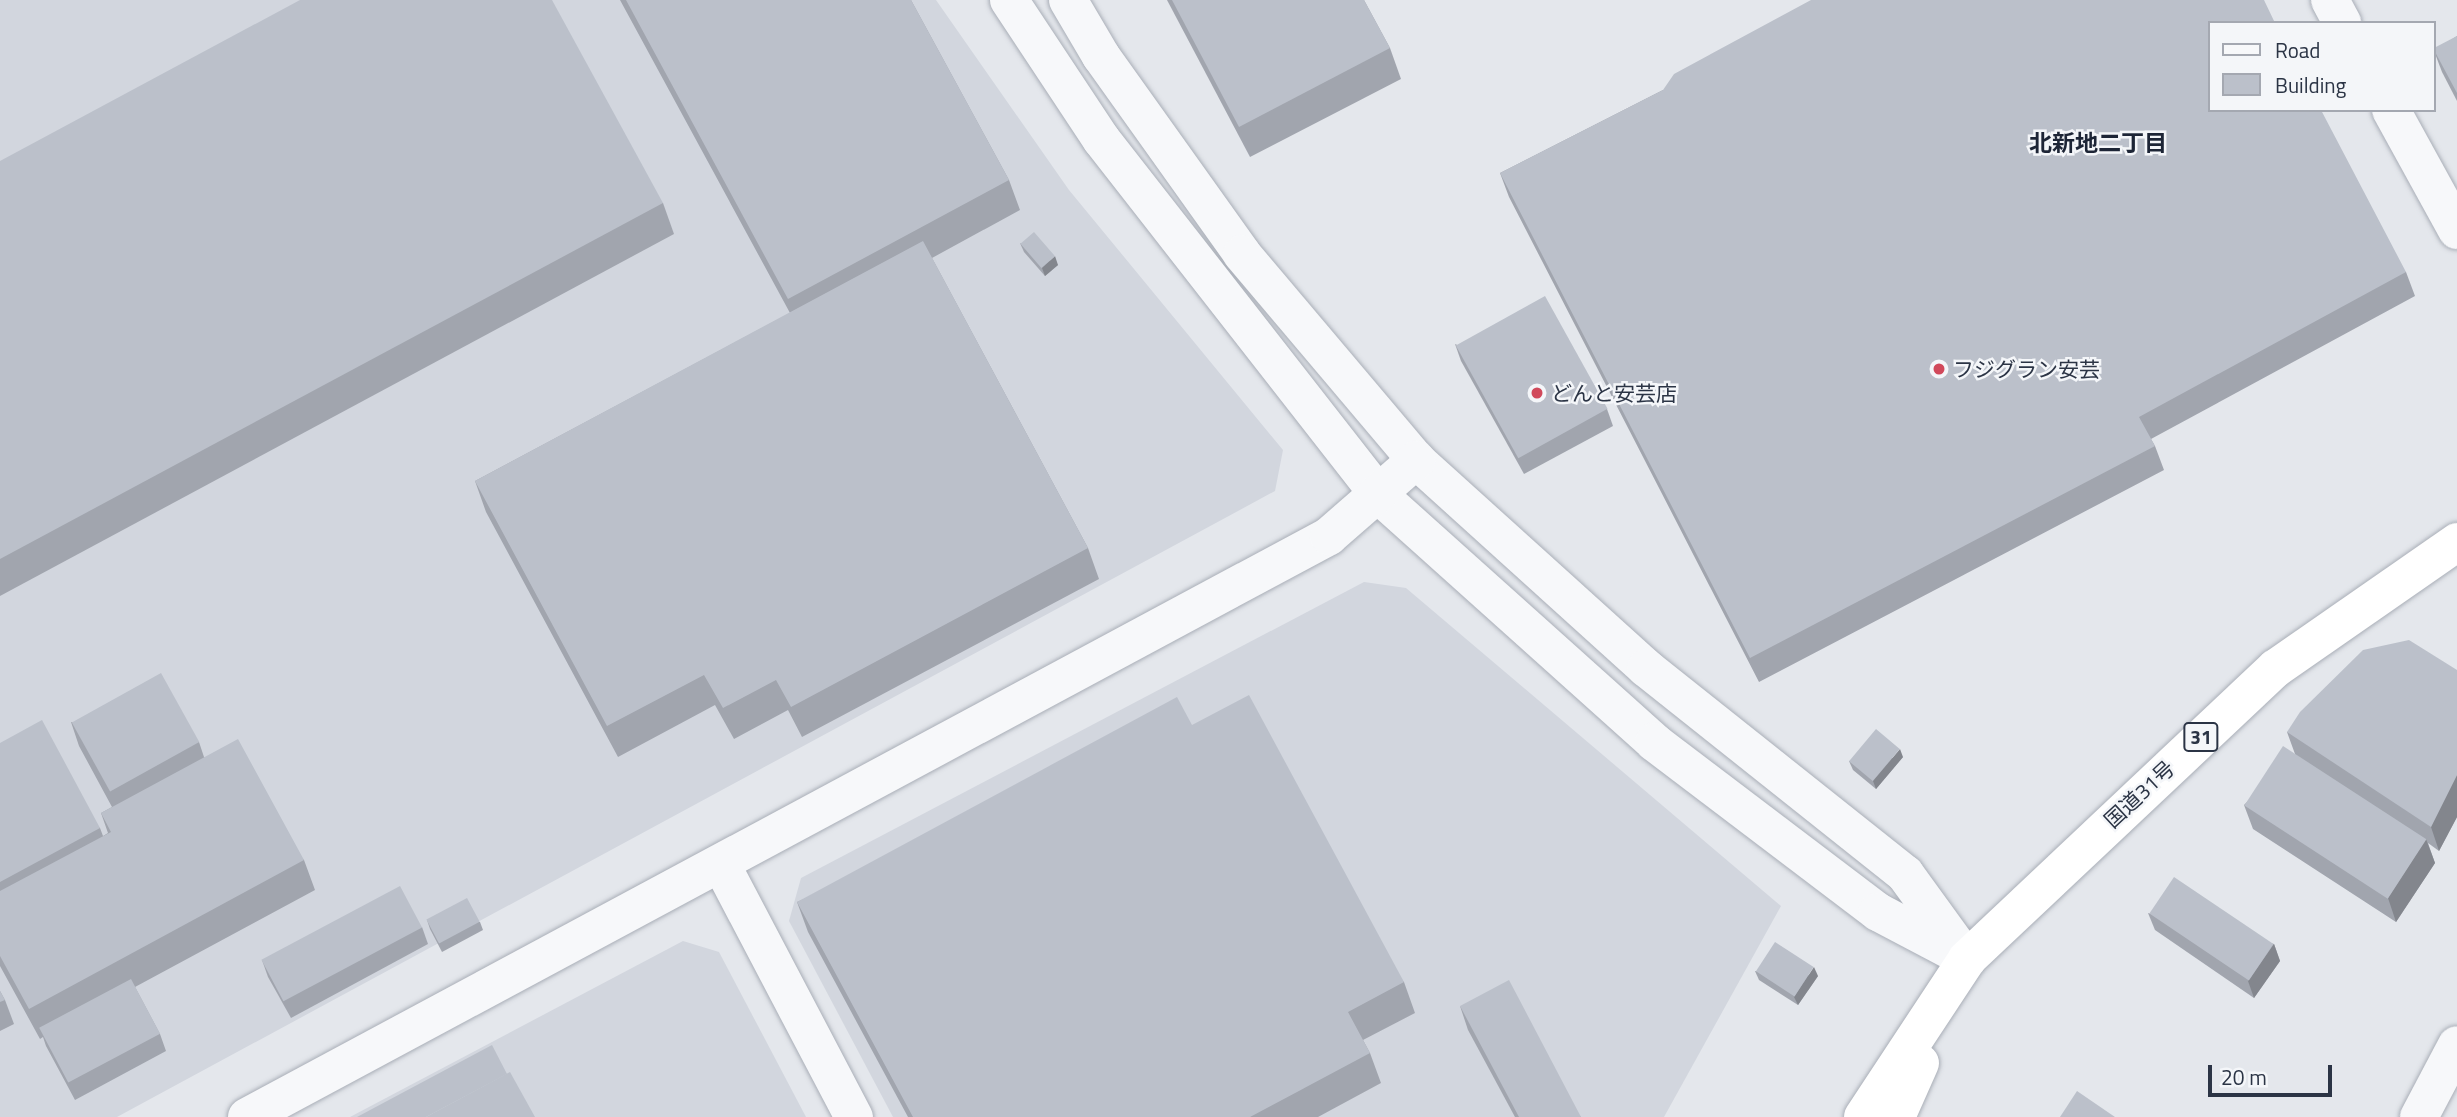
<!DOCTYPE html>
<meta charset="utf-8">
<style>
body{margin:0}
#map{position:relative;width:2457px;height:1117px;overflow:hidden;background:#e4e7ec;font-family:"Titillium Web","Noto Sans JP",sans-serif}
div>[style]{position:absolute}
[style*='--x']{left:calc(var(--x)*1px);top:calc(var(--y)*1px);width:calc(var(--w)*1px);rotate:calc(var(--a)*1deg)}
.built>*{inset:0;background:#d2d6de}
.roads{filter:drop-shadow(0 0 2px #a9aeb7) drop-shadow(0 0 2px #a9aeb7)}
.minor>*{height:38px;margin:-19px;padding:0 19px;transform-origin:19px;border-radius:19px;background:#f7f8fa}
.highway>*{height:38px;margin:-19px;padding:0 19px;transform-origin:19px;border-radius:19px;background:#fff}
.wall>*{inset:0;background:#a1a5ae}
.shaded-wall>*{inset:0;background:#83868d}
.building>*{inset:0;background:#bbc0ca;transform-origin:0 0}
.dots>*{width:19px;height:19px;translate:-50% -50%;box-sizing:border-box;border:4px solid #f4f6f9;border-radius:50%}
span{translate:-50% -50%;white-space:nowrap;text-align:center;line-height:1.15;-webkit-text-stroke:5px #f4f6f9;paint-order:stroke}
.shield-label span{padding:2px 5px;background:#f4f6f9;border:2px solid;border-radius:5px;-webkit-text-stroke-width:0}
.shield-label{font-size:19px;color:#2b3445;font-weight:700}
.poi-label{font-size:21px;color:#2b3445}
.left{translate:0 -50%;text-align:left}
.street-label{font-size:21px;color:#2b3445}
.neighbourhood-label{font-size:23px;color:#1d2536;font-weight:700}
.legend{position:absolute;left:2208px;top:21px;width:228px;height:91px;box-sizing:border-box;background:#f4f6f9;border:2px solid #a4a8b1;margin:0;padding:9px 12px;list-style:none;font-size:21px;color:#2b3445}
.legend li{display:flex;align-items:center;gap:14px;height:35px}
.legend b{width:35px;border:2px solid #a4a8b1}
.scale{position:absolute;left:2208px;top:1065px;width:124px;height:32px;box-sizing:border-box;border:4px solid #2b3445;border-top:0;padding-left:9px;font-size:21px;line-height:24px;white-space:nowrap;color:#2b3445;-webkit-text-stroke:5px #f4f6f9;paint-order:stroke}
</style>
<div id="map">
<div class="built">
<i style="clip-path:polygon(0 0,936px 0,1069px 190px,1283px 450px,1275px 491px,117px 1117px,0 1117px)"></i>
<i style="clip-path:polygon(1364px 582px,1406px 588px,1781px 906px,1664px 1117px,893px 1117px,789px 921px,801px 878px)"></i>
<i style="clip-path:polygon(683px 941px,719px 952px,806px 1117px,350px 1117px)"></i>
</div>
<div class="roads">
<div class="minor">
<i style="--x:1009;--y:0;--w:167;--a:56.5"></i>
<i style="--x:1101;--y:139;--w:453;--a:52"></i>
<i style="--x:1380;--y:496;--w:368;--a:41.9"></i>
<i style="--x:1654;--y:742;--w:281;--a:37.2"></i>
<i style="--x:1878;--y:912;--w:101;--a:27.8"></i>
<i style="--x:1068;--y:0;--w:65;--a:59.5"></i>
<i style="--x:1101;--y:56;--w:243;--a:54.5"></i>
<i style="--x:1242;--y:254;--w:270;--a:49.8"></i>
<i style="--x:1416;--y:460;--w:310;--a:42.1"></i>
<i style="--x:1646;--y:668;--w:331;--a:38.5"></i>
<i style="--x:1905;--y:874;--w:95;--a:54"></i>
<i style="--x:2330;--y:0;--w:26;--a:62"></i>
<i style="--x:2391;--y:110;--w:137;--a:61.2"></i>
<i style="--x:721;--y:864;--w:286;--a:62.3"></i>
<i style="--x:247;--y:1117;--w:1228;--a:-28.23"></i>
<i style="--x:1329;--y:536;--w:116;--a:-41.1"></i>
<i style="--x:2419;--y:1117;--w:81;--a:-62.2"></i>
</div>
<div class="highway">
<i style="--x:1863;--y:1117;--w:189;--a:-56.6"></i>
<i style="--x:1967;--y:959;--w:424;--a:-43.3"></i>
<i style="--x:2276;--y:668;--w:221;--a:-34.8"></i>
<i style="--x:1896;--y:1117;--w:59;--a:-66"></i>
</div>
</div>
<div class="wall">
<i style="clip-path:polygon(620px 0,911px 0,1009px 180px,1020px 210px,932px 258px,1088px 548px,1099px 579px,802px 737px,788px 710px,734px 739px,715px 705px,618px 757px,486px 512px,475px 481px,790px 313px)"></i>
<i style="clip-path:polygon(1167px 0,1364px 0,1390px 48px,1401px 79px,1250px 157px)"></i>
<i style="clip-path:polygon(2457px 36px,2457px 101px,2442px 72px,2434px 51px)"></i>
<i style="clip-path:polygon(1663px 90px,2406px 272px,2415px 296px,2151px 439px,2155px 446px,2164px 470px,1759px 682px,1509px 197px,1500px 173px)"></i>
<i style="clip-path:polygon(0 161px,663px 203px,674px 234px,0 596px)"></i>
<i style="clip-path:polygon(1020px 243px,1058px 265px,1045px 276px,1024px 252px)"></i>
<i style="clip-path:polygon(1455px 344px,1607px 409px,1613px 426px,1524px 474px,1461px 361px)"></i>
<i style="clip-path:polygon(2457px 670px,2457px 817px,2439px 851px,2428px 843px,2435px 863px,2396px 922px,2253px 829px,2244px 805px,2295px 754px,2287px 732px)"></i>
<i style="clip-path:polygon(71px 722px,199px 742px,204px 757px,304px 860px,315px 890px,135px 987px,160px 1034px,166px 1051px,75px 1100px,46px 1046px,43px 1037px,40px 1039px,0 966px,0 743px,100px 828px,103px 836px,108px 833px,101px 813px,112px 807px,79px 746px)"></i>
<i style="clip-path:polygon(1192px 725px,1404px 982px,1415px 1013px,1363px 1040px,1370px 1053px,1381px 1083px,1318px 1117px,908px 1117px,808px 932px,797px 902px)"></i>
<i style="clip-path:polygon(1903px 757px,1876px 789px,1853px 770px,1849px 761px)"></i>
<i style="clip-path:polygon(2148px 913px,2274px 944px,2280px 961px,2254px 998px,2155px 930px)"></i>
<i style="clip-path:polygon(427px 920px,480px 922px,483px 930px,442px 952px,430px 929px)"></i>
<i style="clip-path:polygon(422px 927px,428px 944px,291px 1018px,268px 977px,262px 960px)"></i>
<i style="clip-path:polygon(1755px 971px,1818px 976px,1798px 1005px,1759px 980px)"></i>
<i style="clip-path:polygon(0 991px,5px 1000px,14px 1024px,0 1031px)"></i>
<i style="clip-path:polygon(1460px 1006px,1581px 1117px,1515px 1117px,1468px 1030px)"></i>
</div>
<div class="shaded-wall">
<i style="clip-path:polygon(1055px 256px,1058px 265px,1045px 276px,1042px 268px)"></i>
<i style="clip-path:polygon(1900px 749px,1903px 757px,1876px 789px,1873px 781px)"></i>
<i style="clip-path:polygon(2457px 775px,2457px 817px,2439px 851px,2431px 827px)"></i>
<i style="clip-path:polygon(2426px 839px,2435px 863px,2396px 922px,2388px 898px)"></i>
<i style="clip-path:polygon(2274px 944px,2280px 961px,2254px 998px,2248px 981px)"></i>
<i style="clip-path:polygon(1814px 967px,1818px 976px,1798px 1005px,1794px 997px)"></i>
</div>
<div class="building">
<i style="clip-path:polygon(300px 0,552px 0,663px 203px,0 559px,0 161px)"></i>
<i style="clip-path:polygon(626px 0,911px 0,1009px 180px,788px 299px)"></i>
<i style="clip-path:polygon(1172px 0,1364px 0,1390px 48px,1239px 127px)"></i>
<i style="clip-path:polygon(1811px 0,2264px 0,2275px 23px,2210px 23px,2210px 110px,2321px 110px,2406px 272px,2139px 417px,2155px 446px,1750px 658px,1500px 173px,1663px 90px,1674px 74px)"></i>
<i style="clip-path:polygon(2457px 36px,2457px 93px,2434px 50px,2434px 48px)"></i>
<i style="left:1034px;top:232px;width:32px;height:18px;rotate:49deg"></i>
<i style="clip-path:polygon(923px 241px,1088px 548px,791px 707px,776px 680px,723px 708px,704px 675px,607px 726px,475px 481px)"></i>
<i style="left:1545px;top:296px;width:129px;height:102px;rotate:61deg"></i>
<i style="clip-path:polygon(2409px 640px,2457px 670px,2457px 775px,2431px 827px,2287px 732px,2300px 712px,2363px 650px)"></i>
<i style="left:161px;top:673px;width:79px;height:102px;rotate:61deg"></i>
<i style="clip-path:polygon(1249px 695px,1404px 982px,1348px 1012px,1370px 1053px,1250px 1117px,913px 1117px,797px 902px,1177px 697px,1192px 725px)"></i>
<i style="clip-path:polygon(42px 720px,100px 828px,0 882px,0 743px)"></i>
<i style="left:1876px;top:729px;width:31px;height:42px;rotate:40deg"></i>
<i style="clip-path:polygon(238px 739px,304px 860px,29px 1009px,0 956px,0 891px,111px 832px,101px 813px)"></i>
<i style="left:2283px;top:746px;width:171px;height:71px;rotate:33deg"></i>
<i style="left:2174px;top:877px;width:120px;height:44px;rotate:34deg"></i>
<i style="left:400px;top:886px;width:47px;height:157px;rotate:62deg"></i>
<i style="left:467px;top:898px;width:27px;height:46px;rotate:62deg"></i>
<i style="left:1775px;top:942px;width:46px;height:35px;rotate:33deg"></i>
<i style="left:131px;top:979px;width:62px;height:104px;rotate:62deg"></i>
<i style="clip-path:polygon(1509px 980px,1581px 1117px,1519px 1117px,1460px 1006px)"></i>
<i style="clip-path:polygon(0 991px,5px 1000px,0 1002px)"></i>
<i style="clip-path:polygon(492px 1045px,507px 1074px,426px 1117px,357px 1117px)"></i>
<i style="clip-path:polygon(510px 1072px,535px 1117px,426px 1117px)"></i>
<i style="clip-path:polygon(2077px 1091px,2115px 1117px,2060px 1117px)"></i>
</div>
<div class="dots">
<i style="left:1939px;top:369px;background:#d1495b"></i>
<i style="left:1537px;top:393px;background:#d1495b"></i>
</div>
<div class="shield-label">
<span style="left:2201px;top:737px">31</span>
</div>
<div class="poi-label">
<span class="left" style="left:1953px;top:369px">フジグラン安芸</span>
<span class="left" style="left:1551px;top:393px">どんと安芸店</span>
</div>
<div class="street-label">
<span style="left:2139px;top:794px;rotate:-43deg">国道31号</span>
</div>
<div class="neighbourhood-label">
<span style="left:2098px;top:143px">北新地二丁目</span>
</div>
<ul class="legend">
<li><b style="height:9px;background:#f7f8fa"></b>Road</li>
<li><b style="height:19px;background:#bbc0ca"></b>Building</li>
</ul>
<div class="scale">20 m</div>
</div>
